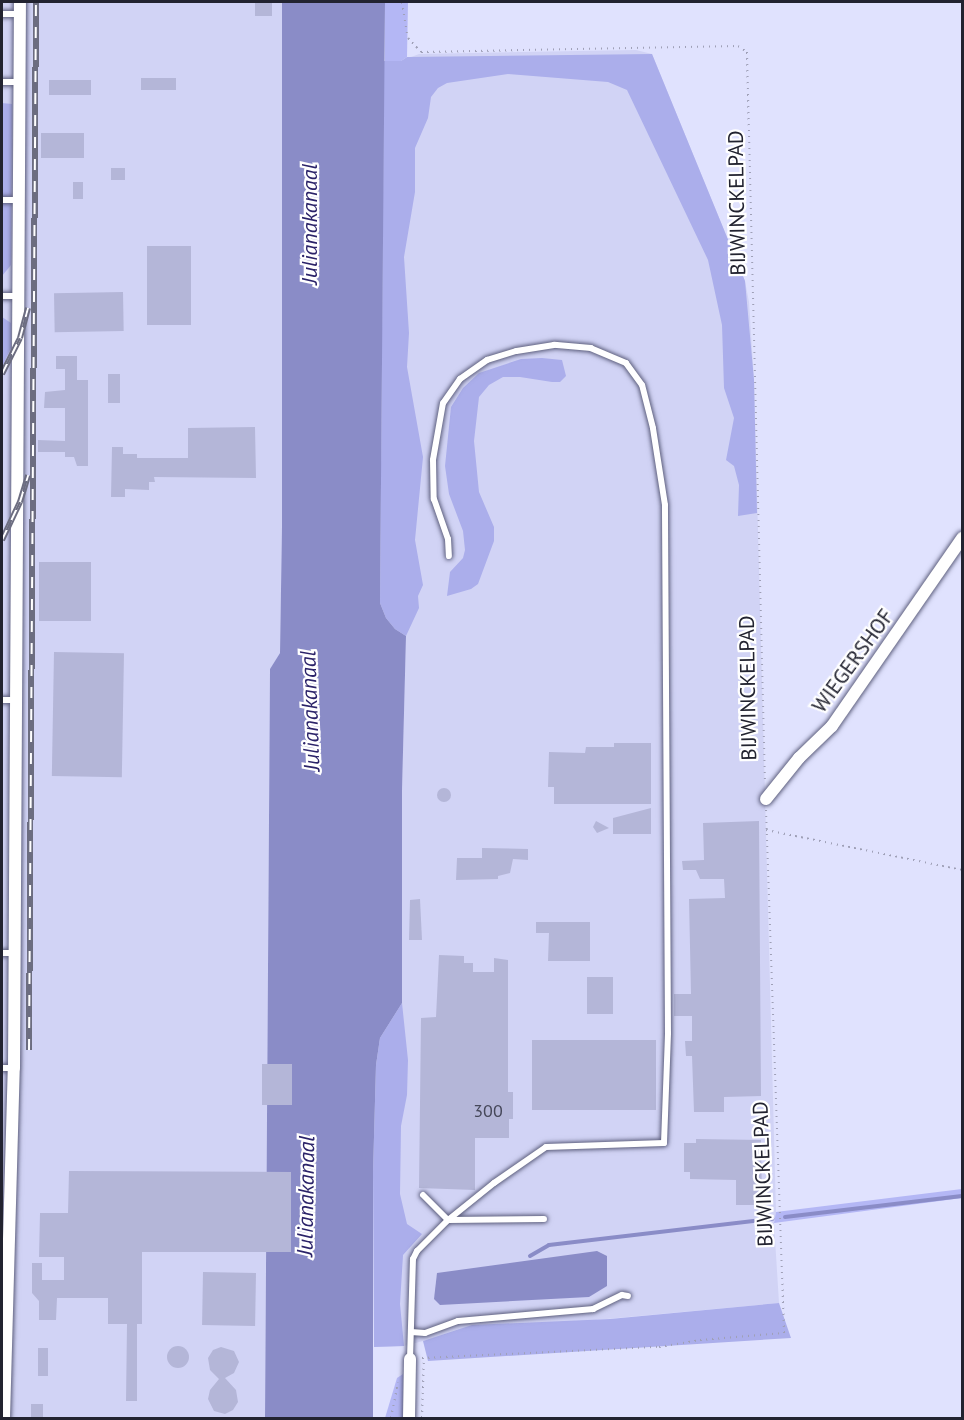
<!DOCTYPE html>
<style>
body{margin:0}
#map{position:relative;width:964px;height:1420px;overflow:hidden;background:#e0e2fe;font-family:"PT Sans",sans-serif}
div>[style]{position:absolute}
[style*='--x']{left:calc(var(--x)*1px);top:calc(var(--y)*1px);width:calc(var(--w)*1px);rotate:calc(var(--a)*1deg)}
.built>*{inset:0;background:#d1d3f5}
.green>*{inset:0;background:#b4b7f5}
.forest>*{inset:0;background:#abaeeb}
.water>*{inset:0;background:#8a8cc7}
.stream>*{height:4px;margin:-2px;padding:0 2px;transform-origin:2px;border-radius:2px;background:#8a8cc7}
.building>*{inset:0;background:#b4b6d8;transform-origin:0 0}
.round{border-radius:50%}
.path>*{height:2px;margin-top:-1px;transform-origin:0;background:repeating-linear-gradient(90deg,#9fa0b7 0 1.5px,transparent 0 6px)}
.roads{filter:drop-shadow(0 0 2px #5e607e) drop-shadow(0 0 2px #5e607e)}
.lane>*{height:6px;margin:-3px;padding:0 3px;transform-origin:3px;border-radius:3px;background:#fff}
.street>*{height:12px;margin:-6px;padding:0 6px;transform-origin:6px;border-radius:6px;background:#fff}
.rail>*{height:6px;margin-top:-3px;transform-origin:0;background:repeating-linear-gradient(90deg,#fff 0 11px,#6c6d80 0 22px);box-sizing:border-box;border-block:2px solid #6c6d80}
span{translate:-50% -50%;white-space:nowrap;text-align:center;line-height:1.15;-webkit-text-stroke:4.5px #fff;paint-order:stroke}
.number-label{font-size:18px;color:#46485a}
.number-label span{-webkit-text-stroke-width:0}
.street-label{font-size:21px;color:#222330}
.water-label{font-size:22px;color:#2b2369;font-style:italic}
.frame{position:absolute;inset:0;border:3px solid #222330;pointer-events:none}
</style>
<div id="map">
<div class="built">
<i style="clip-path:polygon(2px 2px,282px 2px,282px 526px,280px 653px,270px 669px,265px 1418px,2px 1418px)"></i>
<i style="clip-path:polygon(636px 50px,652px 54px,745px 281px,749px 302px,754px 380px,776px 1212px,774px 1223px,779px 1303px,453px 1333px,404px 1346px,374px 1347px,374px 1286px,402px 1002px,402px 791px,406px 636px,382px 406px,384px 61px,401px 61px,419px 54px)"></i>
</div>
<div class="green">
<i style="clip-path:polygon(385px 2px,408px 2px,407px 57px,401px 61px,385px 61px)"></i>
<i style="clip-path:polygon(962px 1189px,962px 1198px,774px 1223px,776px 1212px)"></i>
<i style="clip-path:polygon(403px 1374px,403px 1418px,385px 1418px,397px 1378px)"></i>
</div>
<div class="forest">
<i style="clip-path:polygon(652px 54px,745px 281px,754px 380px,757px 513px,738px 516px,739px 485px,734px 466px,726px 460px,734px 418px,724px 388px,722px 325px,708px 260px,627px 90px,608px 82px,508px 74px,447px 83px,438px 88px,431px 97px,428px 118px,415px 148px,415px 192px,404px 257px,409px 333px,407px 367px,423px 457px,415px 540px,423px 585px,418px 596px,419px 608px,406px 636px,395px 629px,386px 618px,380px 603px,384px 61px,401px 61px,407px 57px)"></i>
<i style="clip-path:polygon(2px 103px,12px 104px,11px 265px,2px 276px)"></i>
<i style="clip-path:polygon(2px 317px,11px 323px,11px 348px,2px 367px)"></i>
<i style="clip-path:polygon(542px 358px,562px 360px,566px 376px,560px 382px,552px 382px,520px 377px,503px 377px,489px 385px,479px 397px,474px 441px,479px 492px,494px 527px,494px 541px,478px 584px,471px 589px,447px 596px,450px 572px,463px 558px,465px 550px,463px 531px,449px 494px,445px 466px,451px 407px,463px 388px,479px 373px,521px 359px)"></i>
<i style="clip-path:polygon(402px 1003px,408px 1060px,407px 1095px,401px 1126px,400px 1194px,407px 1224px,422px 1234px,403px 1255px,400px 1304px,404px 1346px,374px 1347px,373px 1173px,376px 1065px,380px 1038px)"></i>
<i style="clip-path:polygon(779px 1303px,791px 1338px,428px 1361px,423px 1341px,472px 1325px,610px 1319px)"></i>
</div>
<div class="water">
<i style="clip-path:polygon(282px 2px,385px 2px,380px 603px,386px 618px,395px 629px,406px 636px,402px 791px,402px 1003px,380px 1038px,376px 1065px,373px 1173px,373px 1418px,265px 1418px,270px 669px,280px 653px,282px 526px)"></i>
<i style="clip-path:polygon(597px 1251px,607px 1256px,607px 1286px,589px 1297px,440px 1305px,434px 1299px,437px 1273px)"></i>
</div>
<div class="stream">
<i style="--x:785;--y:1217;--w:178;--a:-6.8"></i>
<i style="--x:530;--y:1256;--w:22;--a:-30"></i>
<i style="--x:549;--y:1245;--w:225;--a:-6.7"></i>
</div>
<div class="building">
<i style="left:255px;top:2px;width:17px;height:14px"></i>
<i style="left:141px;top:78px;width:35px;height:12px"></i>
<i style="left:49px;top:80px;width:42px;height:15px"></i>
<i style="left:41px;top:133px;width:43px;height:25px"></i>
<i style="left:111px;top:168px;width:14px;height:12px"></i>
<i style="left:73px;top:182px;width:10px;height:17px"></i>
<i style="left:147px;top:246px;width:44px;height:79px"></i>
<i style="left:123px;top:292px;width:39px;height:69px;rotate:89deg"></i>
<i style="clip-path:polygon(56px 356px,77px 356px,77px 380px,88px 380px,88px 466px,77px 466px,74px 457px,65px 457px,65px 452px,38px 452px,38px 440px,65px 441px,65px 408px,44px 408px,45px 392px,65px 390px,65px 369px,56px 369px)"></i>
<i style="left:108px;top:374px;width:12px;height:29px"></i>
<i style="clip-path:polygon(255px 427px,256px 478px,154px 477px,155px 482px,149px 482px,149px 490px,125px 489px,125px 497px,111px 497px,112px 447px,123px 447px,123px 454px,137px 454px,137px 458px,188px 458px,188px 428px)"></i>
<i style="left:39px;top:562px;width:52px;height:59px"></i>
<i style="left:54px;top:652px;width:70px;height:124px;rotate:1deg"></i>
<i style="clip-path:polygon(614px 743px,651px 743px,651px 804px,554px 804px,554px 787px,548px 787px,549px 752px,585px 753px,586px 747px,614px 747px)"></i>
<i class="round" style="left:437px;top:788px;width:14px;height:14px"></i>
<i style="clip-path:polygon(651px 808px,651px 834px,613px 834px,613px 818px)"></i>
<i style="clip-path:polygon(596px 821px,609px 828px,597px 833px,593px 827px)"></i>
<i style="clip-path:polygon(759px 821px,761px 1096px,724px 1097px,724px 1112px,694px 1112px,692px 1056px,686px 1056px,685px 1041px,692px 1041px,692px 1016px,674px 1016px,674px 994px,691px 994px,689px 899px,725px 898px,724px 879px,700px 879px,696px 870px,683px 870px,682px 861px,704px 860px,703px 823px)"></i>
<i style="clip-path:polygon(482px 848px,528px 849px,528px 860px,513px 859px,510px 873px,498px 876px,498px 879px,456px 880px,457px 858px,482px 858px)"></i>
<i style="clip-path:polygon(420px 899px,422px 940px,409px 940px,410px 900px)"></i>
<i style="clip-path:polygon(536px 922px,590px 922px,590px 961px,548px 961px,549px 933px,536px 933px)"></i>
<i style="clip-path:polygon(439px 955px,464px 956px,464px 963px,473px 963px,473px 972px,494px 972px,494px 958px,508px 960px,508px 1092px,513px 1092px,513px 1119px,509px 1119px,509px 1138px,475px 1138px,475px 1190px,419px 1188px,421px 1018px,436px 1017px)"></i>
<i style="left:587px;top:977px;width:26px;height:37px"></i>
<i style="left:532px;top:1040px;width:124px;height:70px"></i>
<i style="left:262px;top:1064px;width:30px;height:41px"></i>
<i style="clip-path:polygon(696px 1139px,761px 1140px,762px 1205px,736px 1205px,736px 1180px,690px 1179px,690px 1172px,684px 1172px,684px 1143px,696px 1143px)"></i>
<i style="clip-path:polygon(69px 1171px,291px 1172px,291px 1252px,142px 1252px,142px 1324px,137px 1324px,137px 1401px,126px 1401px,127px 1324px,108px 1324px,108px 1298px,57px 1298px,56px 1320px,39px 1320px,39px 1301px,32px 1293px,32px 1263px,42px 1263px,42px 1280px,64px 1280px,64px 1257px,39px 1257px,40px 1213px,68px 1213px)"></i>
<i style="left:203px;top:1272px;width:53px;height:53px;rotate:1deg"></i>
<i class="round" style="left:167px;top:1346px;width:22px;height:22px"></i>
<i style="clip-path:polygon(221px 1347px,234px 1351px,239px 1362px,234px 1373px,225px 1378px,236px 1390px,238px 1402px,233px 1410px,225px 1414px,214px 1411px,208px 1399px,210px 1390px,219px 1379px,210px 1370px,208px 1358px,213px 1350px)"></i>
<i style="left:38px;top:1348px;width:10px;height:28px"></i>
<i style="left:43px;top:1404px;width:15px;height:12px;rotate:90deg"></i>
</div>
<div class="path">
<i style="--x:402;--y:2;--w:36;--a:81"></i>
<i style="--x:408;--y:38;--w:19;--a:47"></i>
<i style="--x:421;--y:52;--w:317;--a:-1.1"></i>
<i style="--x:738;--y:46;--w:11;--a:34"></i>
<i style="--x:747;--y:52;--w:730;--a:88.59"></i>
<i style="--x:766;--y:830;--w:200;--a:11.5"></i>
<i style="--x:422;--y:1358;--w:237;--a:-2.7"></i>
<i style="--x:659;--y:1347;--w:42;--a:-9.7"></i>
<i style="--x:700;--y:1340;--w:84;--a:-4.8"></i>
<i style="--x:784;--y:1333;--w:524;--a:-91.97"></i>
<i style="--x:391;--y:1418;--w:36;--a:-79"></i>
<i style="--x:422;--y:1418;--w:60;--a:-88.1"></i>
</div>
<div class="roads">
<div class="lane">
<i style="--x:2;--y:14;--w:17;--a:0"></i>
<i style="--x:2;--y:82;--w:17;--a:0"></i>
<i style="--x:2;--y:200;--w:16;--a:0"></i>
<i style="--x:2;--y:296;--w:15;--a:0"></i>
<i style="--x:2;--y:700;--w:13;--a:0"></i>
<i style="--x:2;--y:953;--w:12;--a:0"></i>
<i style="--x:2;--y:1068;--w:12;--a:0"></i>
<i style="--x:423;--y:1195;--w:35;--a:45"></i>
<i style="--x:448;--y:1220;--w:96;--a:-0.6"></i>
<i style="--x:411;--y:1332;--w:14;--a:4"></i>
<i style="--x:425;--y:1333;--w:35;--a:-20"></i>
<i style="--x:458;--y:1321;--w:136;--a:-5.1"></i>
<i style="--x:593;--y:1309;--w:32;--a:-26"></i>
<i style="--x:622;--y:1295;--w:6;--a:9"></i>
<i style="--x:410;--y:1359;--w:100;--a:-88.3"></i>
<i style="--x:413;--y:1259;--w:9;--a:-63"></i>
<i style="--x:417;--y:1251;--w:44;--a:-45"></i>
<i style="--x:448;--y:1220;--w:59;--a:-38.8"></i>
<i style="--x:494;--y:1183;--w:63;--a:-34.7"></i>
<i style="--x:546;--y:1147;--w:118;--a:-1.9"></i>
<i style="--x:664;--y:1143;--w:110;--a:-87.9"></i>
<i style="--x:668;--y:1033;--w:528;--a:-90.33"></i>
<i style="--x:665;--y:505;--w:78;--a:-98.9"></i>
<i style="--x:653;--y:428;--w:44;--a:-104.3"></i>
<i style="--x:642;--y:385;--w:27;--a:-126"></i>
<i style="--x:626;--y:363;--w:38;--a:-157"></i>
<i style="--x:591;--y:348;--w:37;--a:-175"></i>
<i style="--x:554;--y:345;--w:38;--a:171"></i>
<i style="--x:516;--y:351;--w:30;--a:163"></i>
<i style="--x:487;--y:360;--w:33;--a:145"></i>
<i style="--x:460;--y:379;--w:29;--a:125"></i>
<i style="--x:443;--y:403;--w:58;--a:100"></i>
<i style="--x:433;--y:460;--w:39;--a:89"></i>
<i style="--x:434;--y:499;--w:42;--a:70.7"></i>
<i style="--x:448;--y:539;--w:17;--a:87"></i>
</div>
<div class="street">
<i style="--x:766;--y:799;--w:53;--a:-51.2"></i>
<i style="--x:799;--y:758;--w:46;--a:-44.1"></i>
<i style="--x:832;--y:726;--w:229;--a:-55.3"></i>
<i style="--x:4;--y:1418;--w:350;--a:-88.4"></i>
<i style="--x:14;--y:1068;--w:1066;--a:-89.68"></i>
<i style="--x:409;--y:1418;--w:59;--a:-89"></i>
</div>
</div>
<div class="rail">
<i style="--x:2;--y:374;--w:40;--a:-63.4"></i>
<i style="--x:20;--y:338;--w:31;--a:-75"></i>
<i style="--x:2;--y:540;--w:42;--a:-64.7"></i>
<i style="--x:20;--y:502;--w:28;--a:-73"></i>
<i style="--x:29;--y:1050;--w:1048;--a:-89.62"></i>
</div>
<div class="number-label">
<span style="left:488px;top:1111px">300</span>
</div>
<div class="street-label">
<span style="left:737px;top:203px;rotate:-91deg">BIJWINCKELPAD</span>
<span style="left:853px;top:661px;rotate:-54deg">WIEGERSHOF</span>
<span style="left:748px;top:688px;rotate:-91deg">BIJWINCKELPAD</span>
<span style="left:763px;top:1174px;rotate:-92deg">BIJWINCKELPAD</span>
</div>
<div class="water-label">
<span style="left:310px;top:224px;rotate:-90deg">Julianakanaal</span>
<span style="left:310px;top:711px;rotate:-92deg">Julianakanaal</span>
<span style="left:306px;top:1196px;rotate:-89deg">Julianakanaal</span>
</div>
<div class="frame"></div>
</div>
